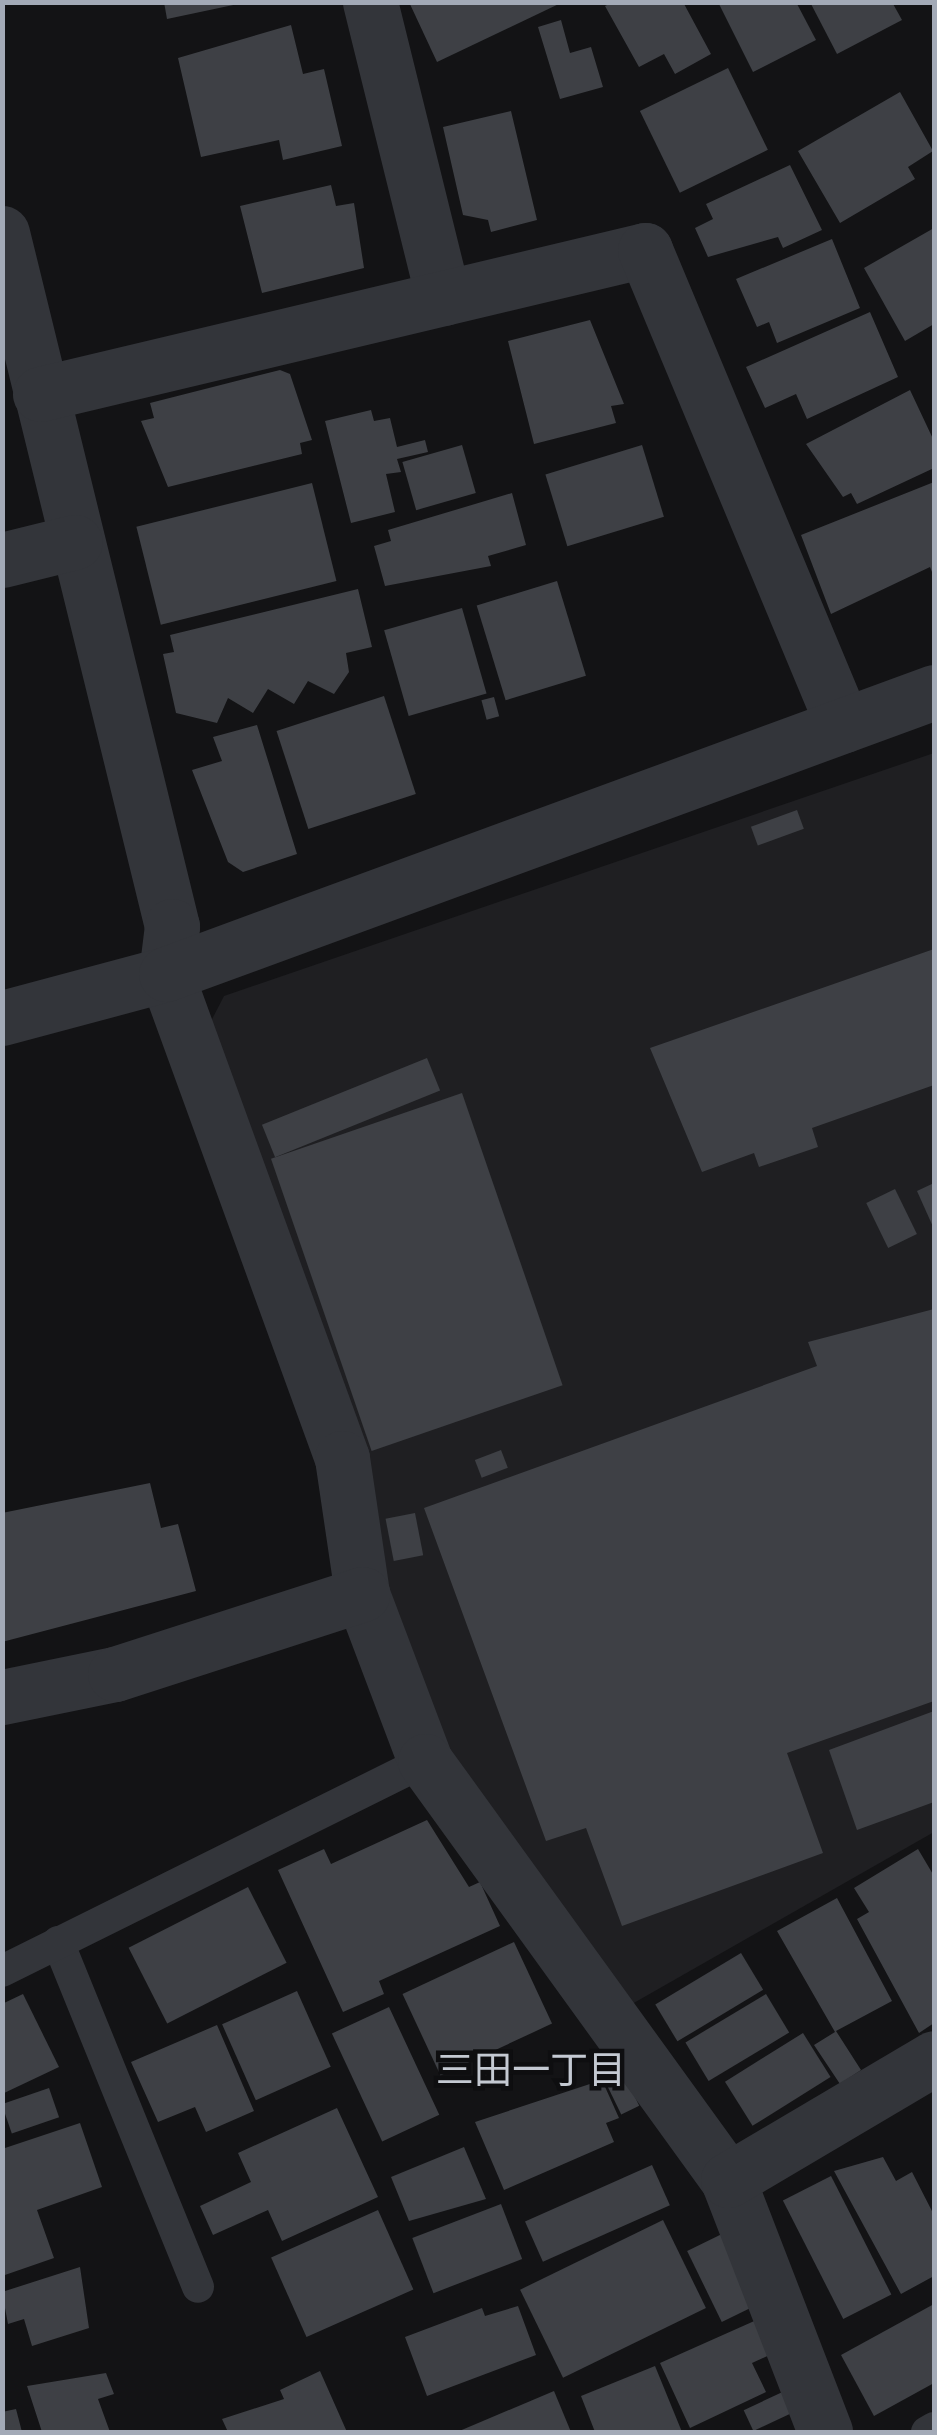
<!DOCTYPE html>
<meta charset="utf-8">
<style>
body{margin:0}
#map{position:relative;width:937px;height:2435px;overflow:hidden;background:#131315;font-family:"Titillium Web","Noto Sans JP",sans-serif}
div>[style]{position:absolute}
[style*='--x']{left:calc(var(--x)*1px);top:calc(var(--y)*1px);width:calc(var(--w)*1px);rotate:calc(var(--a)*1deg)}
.built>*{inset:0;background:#1f1f22}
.building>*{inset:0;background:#3e4045;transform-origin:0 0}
.service>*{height:32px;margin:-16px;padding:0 16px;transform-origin:16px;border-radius:16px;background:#33353a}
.minor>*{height:55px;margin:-27.5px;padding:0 27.5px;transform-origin:27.5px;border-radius:27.5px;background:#33353a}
.tertiary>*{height:55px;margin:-27.5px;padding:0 27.5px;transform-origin:27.5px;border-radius:27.5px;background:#33353a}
span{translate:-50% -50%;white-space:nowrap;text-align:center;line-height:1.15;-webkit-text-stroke:9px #0e0e10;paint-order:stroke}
.neighbourhood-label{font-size:38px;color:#c4c9d2}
.frame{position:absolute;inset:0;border:5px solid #a3aab7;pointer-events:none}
</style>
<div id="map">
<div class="built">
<i style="clip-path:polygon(934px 753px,934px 1832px,632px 2004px,469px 1791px,431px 1722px,207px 1029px,224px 996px)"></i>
</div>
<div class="building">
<i style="clip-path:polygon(164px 2px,238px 2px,238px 4px,167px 19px)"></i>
<i style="clip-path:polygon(409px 2px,563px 2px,437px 62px)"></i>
<i style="clip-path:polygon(613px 2px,683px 2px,711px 54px,675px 74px,664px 54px,639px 67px,605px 6px)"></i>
<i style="clip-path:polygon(718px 2px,796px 2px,816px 40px,753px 72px)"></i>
<i style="clip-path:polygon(810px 2px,892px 2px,902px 20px,837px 54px)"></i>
<i style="clip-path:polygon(561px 20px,570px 53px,591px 47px,603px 87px,560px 99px,538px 27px)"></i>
<i style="clip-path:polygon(291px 25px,303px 74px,324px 69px,342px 146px,283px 160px,279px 140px,201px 157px,178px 58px)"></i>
<i style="left:728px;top:68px;width:91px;height:98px;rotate:64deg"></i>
<i style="clip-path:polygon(900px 92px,933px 151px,908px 167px,915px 179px,840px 223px,798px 151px)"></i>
<i style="clip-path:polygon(511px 111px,537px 220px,491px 232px,488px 220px,463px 215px,443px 127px)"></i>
<i style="clip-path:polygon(790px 165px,822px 230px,783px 248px,778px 237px,708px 257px,695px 228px,713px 219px,706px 204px)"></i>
<i style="clip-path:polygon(331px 185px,336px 206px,354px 203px,364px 268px,262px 293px,240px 206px)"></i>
<i style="clip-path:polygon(934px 228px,934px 324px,905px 341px,864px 268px)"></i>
<i style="clip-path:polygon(832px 239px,860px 308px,777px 343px,769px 322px,757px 327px,736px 279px)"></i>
<i style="clip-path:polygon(870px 312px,898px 377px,807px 419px,796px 394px,765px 408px,746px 367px)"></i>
<i style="clip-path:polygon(590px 320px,624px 404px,611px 406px,616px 423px,534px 444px,508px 341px)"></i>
<i style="clip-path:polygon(280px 370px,290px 374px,312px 440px,300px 443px,302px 454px,168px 487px,141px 421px,154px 418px,150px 403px)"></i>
<i style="clip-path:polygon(910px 390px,934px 441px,934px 468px,857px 504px,851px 493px,843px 497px,806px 444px)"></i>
<i style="clip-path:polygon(371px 410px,374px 421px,390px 418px,397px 447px,425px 440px,428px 452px,397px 459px,401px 472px,386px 474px,395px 512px,351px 523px,325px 421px)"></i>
<i style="left:462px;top:445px;width:50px;height:62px;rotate:74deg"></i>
<i style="left:642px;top:445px;width:75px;height:101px;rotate:73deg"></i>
<i style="clip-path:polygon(934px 482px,934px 577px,930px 567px,831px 614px,801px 535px)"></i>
<i style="left:312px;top:483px;width:101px;height:181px;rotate:76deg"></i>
<i style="clip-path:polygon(512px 493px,526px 545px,488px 556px,491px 566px,385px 586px,374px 546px,391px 541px,388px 530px)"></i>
<i style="left:557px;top:581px;width:99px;height:84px;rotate:73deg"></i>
<i style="clip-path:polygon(358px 589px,372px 647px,346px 653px,349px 672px,334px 694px,308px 681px,294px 704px,268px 689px,253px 713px,228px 698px,217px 723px,176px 713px,163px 654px,174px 652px,170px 635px)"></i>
<i style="left:462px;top:608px;width:89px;height:81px;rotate:74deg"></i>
<i style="left:384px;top:696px;width:103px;height:113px;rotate:72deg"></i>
<i style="left:494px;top:697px;width:20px;height:13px;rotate:75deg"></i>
<i style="clip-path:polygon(257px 725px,297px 854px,243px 872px,228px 862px,192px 770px,222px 761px,213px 737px)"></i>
<i style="left:797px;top:810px;width:20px;height:49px;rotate:70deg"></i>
<i style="clip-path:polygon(934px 949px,934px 1085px,812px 1128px,818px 1147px,759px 1167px,754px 1153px,702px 1172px,650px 1048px)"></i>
<i style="left:427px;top:1058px;width:35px;height:178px;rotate:68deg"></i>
<i style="left:462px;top:1093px;width:309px;height:202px;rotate:71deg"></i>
<i style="clip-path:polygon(934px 1183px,934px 1229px,917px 1191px)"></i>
<i style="left:895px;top:1189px;width:50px;height:32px;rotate:64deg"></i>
<i style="clip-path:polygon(934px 1309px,934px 1701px,787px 1753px,823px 1853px,622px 1926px,586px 1828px,546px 1841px,424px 1508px,817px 1366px,808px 1342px)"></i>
<i style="left:501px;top:1450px;width:19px;height:28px;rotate:69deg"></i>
<i style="clip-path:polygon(150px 1483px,161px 1528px,178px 1524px,196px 1591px,2px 1642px,2px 1513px)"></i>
<i style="left:415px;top:1513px;width:43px;height:30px;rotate:79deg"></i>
<i style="clip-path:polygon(934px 1711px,934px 1802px,857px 1830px,829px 1750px)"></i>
<i style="clip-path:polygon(427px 1820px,469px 1887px,480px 1882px,500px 1926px,379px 1981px,384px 1994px,343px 2012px,278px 1870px,324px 1849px,331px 1864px)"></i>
<i style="clip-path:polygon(918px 1849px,934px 1876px,934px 2023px,919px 2033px,857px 1919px,869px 1912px,854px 1888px)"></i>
<i style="left:248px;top:1887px;width:85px;height:134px;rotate:63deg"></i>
<i style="clip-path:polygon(837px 1898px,892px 2001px,836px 2031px,861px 2070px,840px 2084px,814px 2045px,835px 2032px,777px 1931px)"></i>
<i style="left:514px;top:1942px;width:90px;height:123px;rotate:65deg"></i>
<i style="left:741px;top:1953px;width:43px;height:100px;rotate:59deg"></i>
<i style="left:297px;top:1991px;width:83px;height:82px;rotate:66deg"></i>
<i style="clip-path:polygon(23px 1994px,59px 2067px,2px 2094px,2px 2004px)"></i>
<i style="left:766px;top:1994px;width:45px;height:94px;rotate:59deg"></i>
<i style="left:389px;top:2007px;width:119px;height:63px;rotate:65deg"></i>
<i style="clip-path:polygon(217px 2025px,254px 2111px,206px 2132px,195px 2107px,158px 2122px,131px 2062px)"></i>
<i style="left:803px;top:2033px;width:52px;height:92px;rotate:58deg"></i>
<i style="left:616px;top:2058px;width:53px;height:20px;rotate:64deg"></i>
<i style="clip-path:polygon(602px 2080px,619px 2118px,606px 2123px,614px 2142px,504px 2190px,475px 2122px)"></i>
<i style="left:49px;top:2088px;width:31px;height:50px;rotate:71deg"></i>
<i style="clip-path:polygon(337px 2108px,378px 2197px,282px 2241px,268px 2210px,213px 2235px,200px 2206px,251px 2182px,238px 2153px)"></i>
<i style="clip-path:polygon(80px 2123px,102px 2187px,37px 2210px,54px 2258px,2px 2276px,2px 2149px)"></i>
<i style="clip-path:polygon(464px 2147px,486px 2199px,409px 2221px,391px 2177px)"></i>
<i style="clip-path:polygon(883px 2157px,896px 2181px,912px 2172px,934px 2215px,934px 2276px,901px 2294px,834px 2171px)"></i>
<i style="left:652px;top:2165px;width:44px;height:139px;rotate:66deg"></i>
<i style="left:831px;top:2176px;width:133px;height:54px;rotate:63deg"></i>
<i style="left:501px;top:2204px;width:59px;height:95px;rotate:69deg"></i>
<i style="left:378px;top:2210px;width:87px;height:117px;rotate:66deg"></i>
<i style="left:663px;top:2220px;width:98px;height:159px;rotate:64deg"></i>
<i style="left:724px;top:2233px;width:79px;height:41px;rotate:64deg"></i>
<i style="clip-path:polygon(80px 2267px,89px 2328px,32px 2346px,24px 2319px,8px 2324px,2px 2292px)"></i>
<i style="clip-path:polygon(934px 2304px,934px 2383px,874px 2416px,841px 2355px)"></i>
<i style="clip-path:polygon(518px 2306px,536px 2355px,427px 2396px,405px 2337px,482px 2308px,485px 2316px)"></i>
<i style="clip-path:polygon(761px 2318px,776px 2352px,752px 2363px,766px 2392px,690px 2428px,660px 2363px)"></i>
<i style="clip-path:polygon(655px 2366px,682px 2432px,595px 2432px,581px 2396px)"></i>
<i style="clip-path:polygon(320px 2371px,347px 2432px,228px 2432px,222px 2419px,284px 2399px,280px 2390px)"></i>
<i style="clip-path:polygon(106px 2373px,114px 2394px,98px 2399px,110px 2432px,42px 2432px,27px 2386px)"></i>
<i style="left:789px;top:2389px;width:23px;height:50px;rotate:65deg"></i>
<i style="clip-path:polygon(554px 2391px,571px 2432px,457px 2432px)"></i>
<i style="clip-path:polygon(16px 2409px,22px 2432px,2px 2432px,2px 2412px)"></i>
</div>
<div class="service">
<i style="--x:58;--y:1942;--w:372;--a:67.9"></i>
<i style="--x:2;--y:1971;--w:472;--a:-26.4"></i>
<i style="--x:927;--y:2432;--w:8;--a:-30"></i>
</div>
<div class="minor">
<i style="--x:370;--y:2;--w:305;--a:76.1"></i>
<i style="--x:2;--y:233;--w:714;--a:76.22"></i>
<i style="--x:172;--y:926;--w:48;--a:97.1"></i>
<i style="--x:166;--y:974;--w:515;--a:70.02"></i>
<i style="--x:342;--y:1458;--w:137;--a:81.6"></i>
<i style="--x:362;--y:1594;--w:178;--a:69.3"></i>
<i style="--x:425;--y:1761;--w:517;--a:54.13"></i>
<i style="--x:728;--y:2180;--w:270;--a:68.9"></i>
<i style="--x:40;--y:394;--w:622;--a:-13.39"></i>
<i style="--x:645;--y:250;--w:515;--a:67.37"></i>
<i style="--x:2;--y:560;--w:75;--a:-13.9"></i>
<i style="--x:2;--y:1697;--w:115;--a:-11.5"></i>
<i style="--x:115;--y:1674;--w:260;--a:-17.9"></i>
<i style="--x:728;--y:2180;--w:239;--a:-30.6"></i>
</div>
<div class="tertiary">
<i style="--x:2;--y:1018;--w:170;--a:-15"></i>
<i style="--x:166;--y:974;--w:818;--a:-20.16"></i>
</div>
<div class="neighbourhood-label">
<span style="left:531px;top:2070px">三田一丁目</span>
</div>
<div class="frame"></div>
</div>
